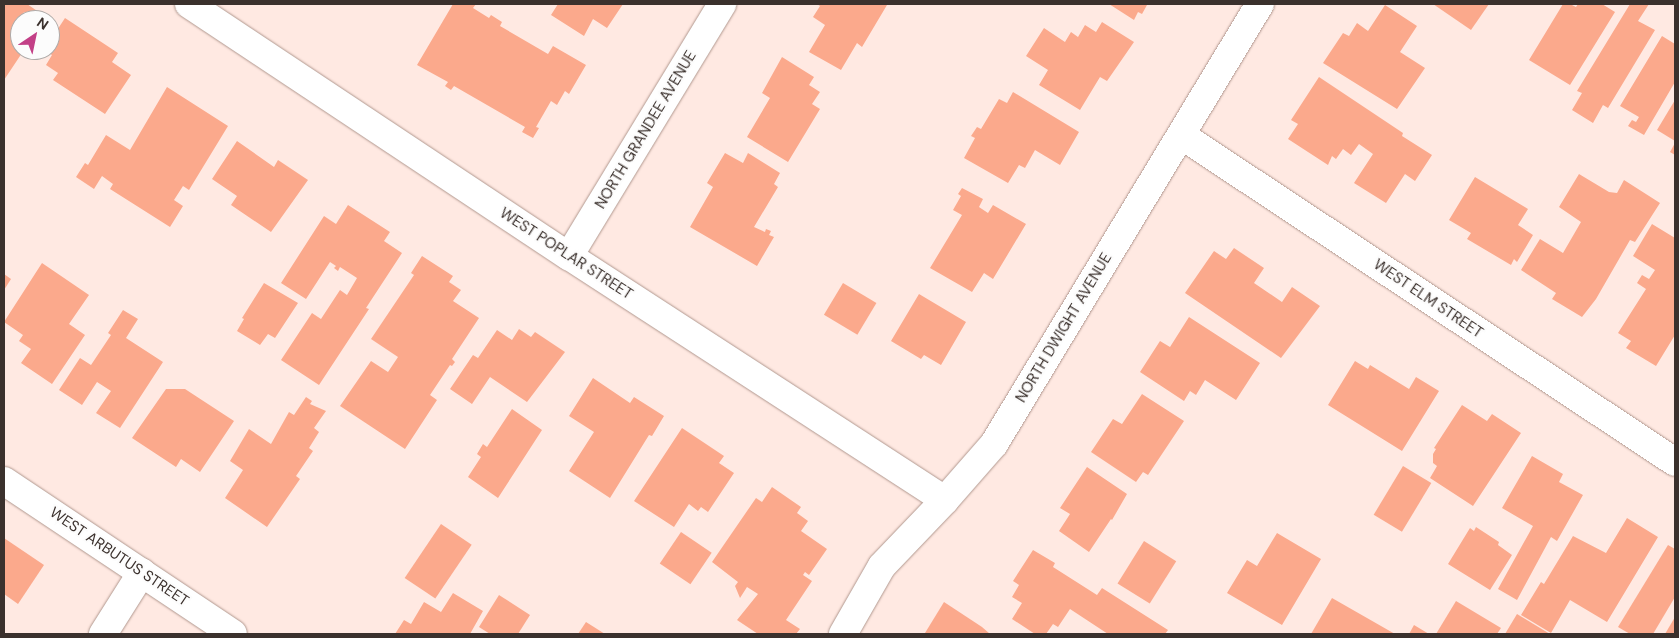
<!DOCTYPE html>
<style>
body{margin:0}
#map{position:relative;width:1679px;height:638px;overflow:hidden;background:#ffe9e2;font-family:"DM Sans",sans-serif}
div>[style]{position:absolute}
[style*='--x']{left:calc(var(--x)*1px);top:calc(var(--y)*1px);width:calc(var(--w)*1px);rotate:calc(var(--a)*1deg)}
.building>*{inset:0;background:#fba98c;transform-origin:0 0}
.roads{filter:drop-shadow(0 0 1px #b1988f) drop-shadow(0 0 1px #b1988f)}
.minor>*{height:28px;margin:-14px;padding:0 14px;transform-origin:14px;border-radius:14px;background:#fff}
span{translate:-50% -50%;white-space:nowrap;text-align:center;line-height:1.15;-webkit-text-stroke:4px #fcfcfc;paint-order:stroke}
.street-label{font-size:15px;color:#3b312d}
.frame{position:absolute;inset:0;border:5px solid #3b312d;pointer-events:none}
.north{position:absolute;left:10px;top:10px;width:50px;height:50px;box-sizing:border-box;background:#fcfcfc;border:1px solid #afaba9;border-radius:50%;rotate:34deg;font-size:14px;font-weight:700;line-height:20px;text-align:center;color:#3b312d}
.north::after{content:'';display:block;margin:auto;width:18px;height:22px;background:#c34087;clip-path:polygon(50% 0,100% 100%,50% 72%,0 100%)}
</style>
<div id="map">
<div class="building">
<i style="clip-path:polygon(4px 4px,27px 4px,46px 17px,44px 20px,20px 20px,20px 50px,24px 50px,4px 80px)"></i>
<i style="clip-path:polygon(453px 4px,476px 4px,473px 8px,489px 18px,491px 15px,502px 22px,500px 26px,548px 54px,553px 46px,586px 65px,569px 94px,565px 91px,557px 105px,551px 101px,536px 127px,539px 128px,533px 138px,522px 132px,525px 127px,454px 86px,451px 90px,445px 86px,448px 82px,417px 65px)"></i>
<i style="clip-path:polygon(558px 4px,623px 4px,607px 28px,593px 19px,584px 36px,551px 15px)"></i>
<i style="clip-path:polygon(817px 4px,887px 5px,862px 47px,857px 43px,841px 70px,809px 52px,825px 25px,813px 17px,820px 6px)"></i>
<i style="clip-path:polygon(1109px 4px,1145px 4px,1147px 5px,1142px 14px,1138px 12px,1134px 20px)"></i>
<i style="clip-path:polygon(1433px 4px,1489px 4px,1471px 30px)"></i>
<i style="clip-path:polygon(1563px 4px,1570px 4px,1576px 7px,1578px 4px,1602px 4px,1615px 12px,1570px 85px,1529px 60px)"></i>
<i style="clip-path:polygon(1630px 4px,1649px 4px,1638px 21px,1655px 30px,1608px 108px,1603px 105px,1593px 123px,1572px 110px,1582px 93px,1577px 91px)"></i>
<i style="clip-path:polygon(1385px 5px,1417px 26px,1400px 52px,1425px 68px,1397px 109px,1323px 63px,1343px 33px,1349px 36px,1357px 23px,1368px 31px)"></i>
<i style="clip-path:polygon(65px 18px,118px 53px,112px 62px,131px 75px,105px 114px,53px 80px,58px 73px,46px 65px,52px 55px,45px 50px,50px 50px,50px 41px)"></i>
<i style="clip-path:polygon(1102px 22px,1134px 42px,1107px 81px,1100px 77px,1080px 110px,1039px 85px,1048px 70px,1026px 56px,1044px 28px,1065px 42px,1071px 32px,1078px 37px,1085px 25px,1096px 32px)"></i>
<i style="clip-path:polygon(1662px 36px,1675px 44px,1675px 82px,1644px 135px,1628px 126px,1632px 120px,1636px 122px,1639px 117px,1620px 106px)"></i>
<i style="clip-path:polygon(782px 57px,814px 77px,809px 85px,820px 92px,812px 104px,820px 109px,788px 162px,747px 137px,770px 98px,762px 93px)"></i>
<i style="clip-path:polygon(1319px 77px,1403px 133px,1402px 136px,1432px 155px,1415px 181px,1405px 174px,1386px 203px,1354px 183px,1373px 154px,1359px 144px,1351px 155px,1343px 149px,1336px 159px,1332px 156px,1328px 165px,1288px 139px,1298px 124px,1291px 120px)"></i>
<i style="clip-path:polygon(167px 87px,228px 126px,189px 190px,183px 186px,174px 200px,183px 206px,170px 227px,110px 189px,113px 184px,102px 176px,94px 189px,76px 177px,85px 163px,88px 165px,106px 135px,130px 150px)"></i>
<i style="clip-path:polygon(1013px 92px,1079px 132px,1060px 165px,1035px 150px,1025px 168px,1019px 165px,1008px 183px,964px 158px,975px 138px,971px 136px,977px 127px,981px 129px,999px 99px,1007px 103px)"></i>
<i style="clip-path:polygon(1675px 100px,1675px 141px,1657px 130px)"></i>
<i style="clip-path:polygon(237px 141px,274px 167px,278px 160px,308px 180px,271px 232px,231px 205px,237px 196px,212px 179px)"></i>
<i style="clip-path:polygon(1675px 143px,1675px 155px,1670px 152px)"></i>
<i style="clip-path:polygon(725px 153px,743px 163px,748px 153px,780px 173px,774px 184px,778px 187px,754px 227px,765px 232px,766px 229px,771px 231px,769px 235px,774px 237px,757px 266px,690px 227px,713px 187px,707px 183px)"></i>
<i style="clip-path:polygon(1579px 174px,1609px 192px,1617px 193px,1624px 180px,1660px 203px,1635px 242px,1630px 240px,1596px 299px,1582px 317px,1552px 299px,1556px 293px,1521px 270px,1540px 239px,1563px 253px,1581px 222px,1559px 207px)"></i>
<i style="clip-path:polygon(1475px 177px,1528px 209px,1518px 225px,1533px 235px,1517px 262px,1514px 259px,1511px 265px,1467px 239px,1471px 233px,1449px 220px)"></i>
<i style="clip-path:polygon(962px 188px,983px 199px,979px 207px,988px 213px,993px 205px,1026px 224px,993px 279px,984px 273px,972px 292px,930px 268px,962px 215px,953px 210px,961px 196px,958px 194px)"></i>
<i style="clip-path:polygon(348px 205px,390px 232px,384px 241px,402px 253px,366px 308px,369px 309px,319px 385px,281px 360px,312px 313px,321px 319px,340px 290px,347px 295px,357px 278px,340px 267px,338px 271px,334px 268px,336px 266px,330px 262px,306px 299px,281px 283px,324px 216px,336px 224px)"></i>
<i style="clip-path:polygon(1652px 224px,1675px 238px,1675px 335px,1656px 366px,1626px 348px,1631px 341px,1618px 333px,1646px 289px,1637px 283px,1642px 275px,1649px 279px,1655px 270px,1633px 256px)"></i>
<i style="clip-path:polygon(1234px 248px,1264px 268px,1254px 283px,1282px 302px,1292px 287px,1320px 306px,1281px 358px,1185px 293px,1214px 251px,1226px 259px)"></i>
<i style="clip-path:polygon(422px 256px,453px 276px,449px 282px,461px 290px,453px 301px,479px 318px,452px 359px,455px 362px,452px 366px,450px 365px,430px 395px,437px 400px,405px 449px,340px 406px,371px 361px,388px 372px,398px 357px,371px 339px,414px 275px,411px 273px)"></i>
<i style="clip-path:polygon(42px 263px,89px 295px,69px 324px,85px 335px,52px 384px,21px 363px,31px 349px,19px 341px,23px 335px,4px 322px)"></i>
<i style="clip-path:polygon(4px 274px,11px 279px,4px 290px)"></i>
<i style="clip-path:polygon(264px 283px,298px 303px,275px 338px,268px 334px,260px 345px,237px 331px,244px 319px,242px 318px)"></i>
<i style="left:843px;top:283px;width:39px;height:37px;rotate:31deg"></i>
<i style="clip-path:polygon(919px 294px,966px 322px,941px 365px,924px 355px,921px 359px,891px 341px)"></i>
<i style="clip-path:polygon(123px 310px,138px 319px,126px 338px,163px 362px,120px 428px,96px 413px,111px 391px,97px 382px,82px 405px,59px 390px,80px 358px,91px 365px,111px 335px,108px 333px)"></i>
<i style="clip-path:polygon(1189px 317px,1260px 363px,1236px 400px,1205px 380px,1196px 395px,1190px 391px,1184px 401px,1140px 372px,1160px 341px,1170px 347px)"></i>
<i style="clip-path:polygon(519px 329px,531px 337px,535px 332px,565px 352px,527px 402px,490px 377px,472px 404px,450px 389px,473px 355px,478px 358px,497px 330px,512px 340px)"></i>
<i style="clip-path:polygon(1355px 361px,1368px 369px,1370px 365px,1409px 389px,1416px 377px,1439px 391px,1402px 451px,1328px 405px)"></i>
<i style="clip-path:polygon(593px 378px,630px 403px,634px 397px,664px 416px,652px 436px,649px 435px,610px 498px,569px 471px,594px 432px,569px 416px)"></i>
<i style="clip-path:polygon(166px 389px,185px 389px,234px 421px,200px 472px,181px 459px,176px 467px,132px 438px)"></i>
<i style="clip-path:polygon(1142px 394px,1184px 421px,1148px 475px,1143px 472px,1136px 482px,1091px 452px,1113px 419px,1122px 424px)"></i>
<i style="clip-path:polygon(306px 397px,312px 401px,310px 404px,326px 411px,314px 428px,319px 432px,309px 448px,313px 451px,296px 476px,300px 479px,267px 527px,225px 498px,243px 470px,230px 461px,249px 429px,271px 444px,289px 412px,294px 415px)"></i>
<i style="clip-path:polygon(1462px 405px,1487px 421px,1492px 414px,1521px 433px,1473px 506px,1430px 478px,1437px 466px,1433px 463px,1433px 454px,1436px 449px,1434px 448px)"></i>
<i style="clip-path:polygon(512px 409px,542px 430px,498px 498px,468px 477px,481px 457px,477px 454px,483px 444px,487px 447px)"></i>
<i style="clip-path:polygon(682px 428px,724px 456px,719px 463px,734px 473px,708px 512px,701px 507px,698px 511px,689px 504px,674px 527px,634px 501px)"></i>
<i style="clip-path:polygon(1532px 456px,1563px 474px,1559px 482px,1583px 495px,1557px 541px,1551px 537px,1517px 600px,1498px 589px,1533px 526px,1502px 508px)"></i>
<i style="left:1403px;top:466px;width:33px;height:57px;rotate:31deg"></i>
<i style="clip-path:polygon(1087px 467px,1127px 494px,1112px 520px,1111px 519px,1089px 552px,1059px 531px,1070px 514px,1060px 508px)"></i>
<i style="clip-path:polygon(772px 487px,801px 507px,797px 513px,808px 521px,801px 531px,827px 549px,809px 575px,805px 572px,803px 575px,812px 581px,786px 620px,800px 629px,796px 634px,758px 634px,737px 620px,758px 594px,747px 587px,740px 598px,735px 586px,738px 582px,712px 562px,756px 498px,762px 502px)"></i>
<i style="clip-path:polygon(1627px 518px,1658px 537px,1607px 622px,1570px 600px,1551px 633px,1521px 615px,1541px 582px,1544px 584px,1573px 536px,1606px 553px)"></i>
<i style="left:441px;top:524px;width:37px;height:65px;rotate:34deg"></i>
<i style="clip-path:polygon(1476px 527px,1499px 542px,1498px 545px,1512px 555px,1490px 590px,1448px 564px,1470px 528px,1474px 531px)"></i>
<i style="left:681px;top:532px;width:37px;height:38px;rotate:34deg"></i>
<i style="clip-path:polygon(1277px 533px,1321px 559px,1282px 625px,1227px 593px,1247px 560px,1257px 566px)"></i>
<i style="clip-path:polygon(4px 538px,44px 565px,18px 604px,4px 594px)"></i>
<i style="left:1144px;top:541px;width:38px;height:50px;rotate:32deg"></i>
<i style="clip-path:polygon(1668px 545px,1675px 549px,1675px 597px,1653px 634px,1630px 634px,1618px 627px)"></i>
<i style="clip-path:polygon(1033px 550px,1055px 563px,1053px 567px,1097px 595px,1102px 588px,1168px 630px,1165px 634px,1108px 634px,1070px 609px,1058px 627px,1053px 624px,1046px 634px,1035px 634px,1012px 619px,1022px 603px,1012px 597px,1019px 585px,1013px 581px)"></i>
<i style="clip-path:polygon(453px 593px,483px 611px,470px 634px,395px 634px,404px 620px,411px 624px,424px 602px,441px 612px)"></i>
<i style="clip-path:polygon(499px 595px,530px 615px,518px 634px,490px 634px,479px 627px)"></i>
<i style="clip-path:polygon(1332px 598px,1395px 634px,1311px 634px)"></i>
<i style="clip-path:polygon(1456px 601px,1501px 628px,1497px 634px,1436px 634px)"></i>
<i style="clip-path:polygon(944px 602px,982px 627px,990px 634px,925px 633px)"></i>
<i style="clip-path:polygon(1517px 614px,1550px 634px,1505px 634px)"></i>
<i style="clip-path:polygon(1675px 617px,1675px 634px,1665px 634px)"></i>
<i style="clip-path:polygon(586px 622px,605px 634px,578px 634px)"></i>
<i style="clip-path:polygon(1414px 625px,1429px 634px,1409px 634px)"></i>
</div>
<div class="roads">
<div class="minor">
<i style="--x:189;--y:4;--w:456;--a:33.6"></i>
<i style="--x:569;--y:256;--w:448;--a:33"></i>
<i style="--x:1181;--y:135;--w:592;--a:33.5"></i>
<i style="--x:569;--y:256;--w:295;--a:-58.7"></i>
<i style="--x:4;--y:481;--w:275;--a:33.7"></i>
<i style="--x:103;--y:634;--w:73;--a:-57.8"></i>
<i style="--x:843;--y:634;--w:78;--a:-60.2"></i>
<i style="--x:882;--y:566;--w:91;--a:-46.3"></i>
<i style="--x:945;--y:500;--w:74;--a:-48.8"></i>
<i style="--x:994;--y:444;--w:514;--a:-58.85"></i>
</div>
</div>
<div class="street-label">
<span style="left:646px;top:130px;rotate:-59deg">NORTH GRANDEE AVENUE</span>
<span style="left:566px;top:254px;rotate:33deg">WEST POPLAR STREET</span>
<span style="left:1428px;top:299px;rotate:34deg">WEST ELM STREET</span>
<span style="left:1064px;top:328px;rotate:-59deg">NORTH DWIGHT AVENUE</span>
<span style="left:119px;top:557px;rotate:34deg">WEST ARBUTUS STREET</span>
</div>
<div class="frame"></div>
<div class="north">N</div>
</div>
